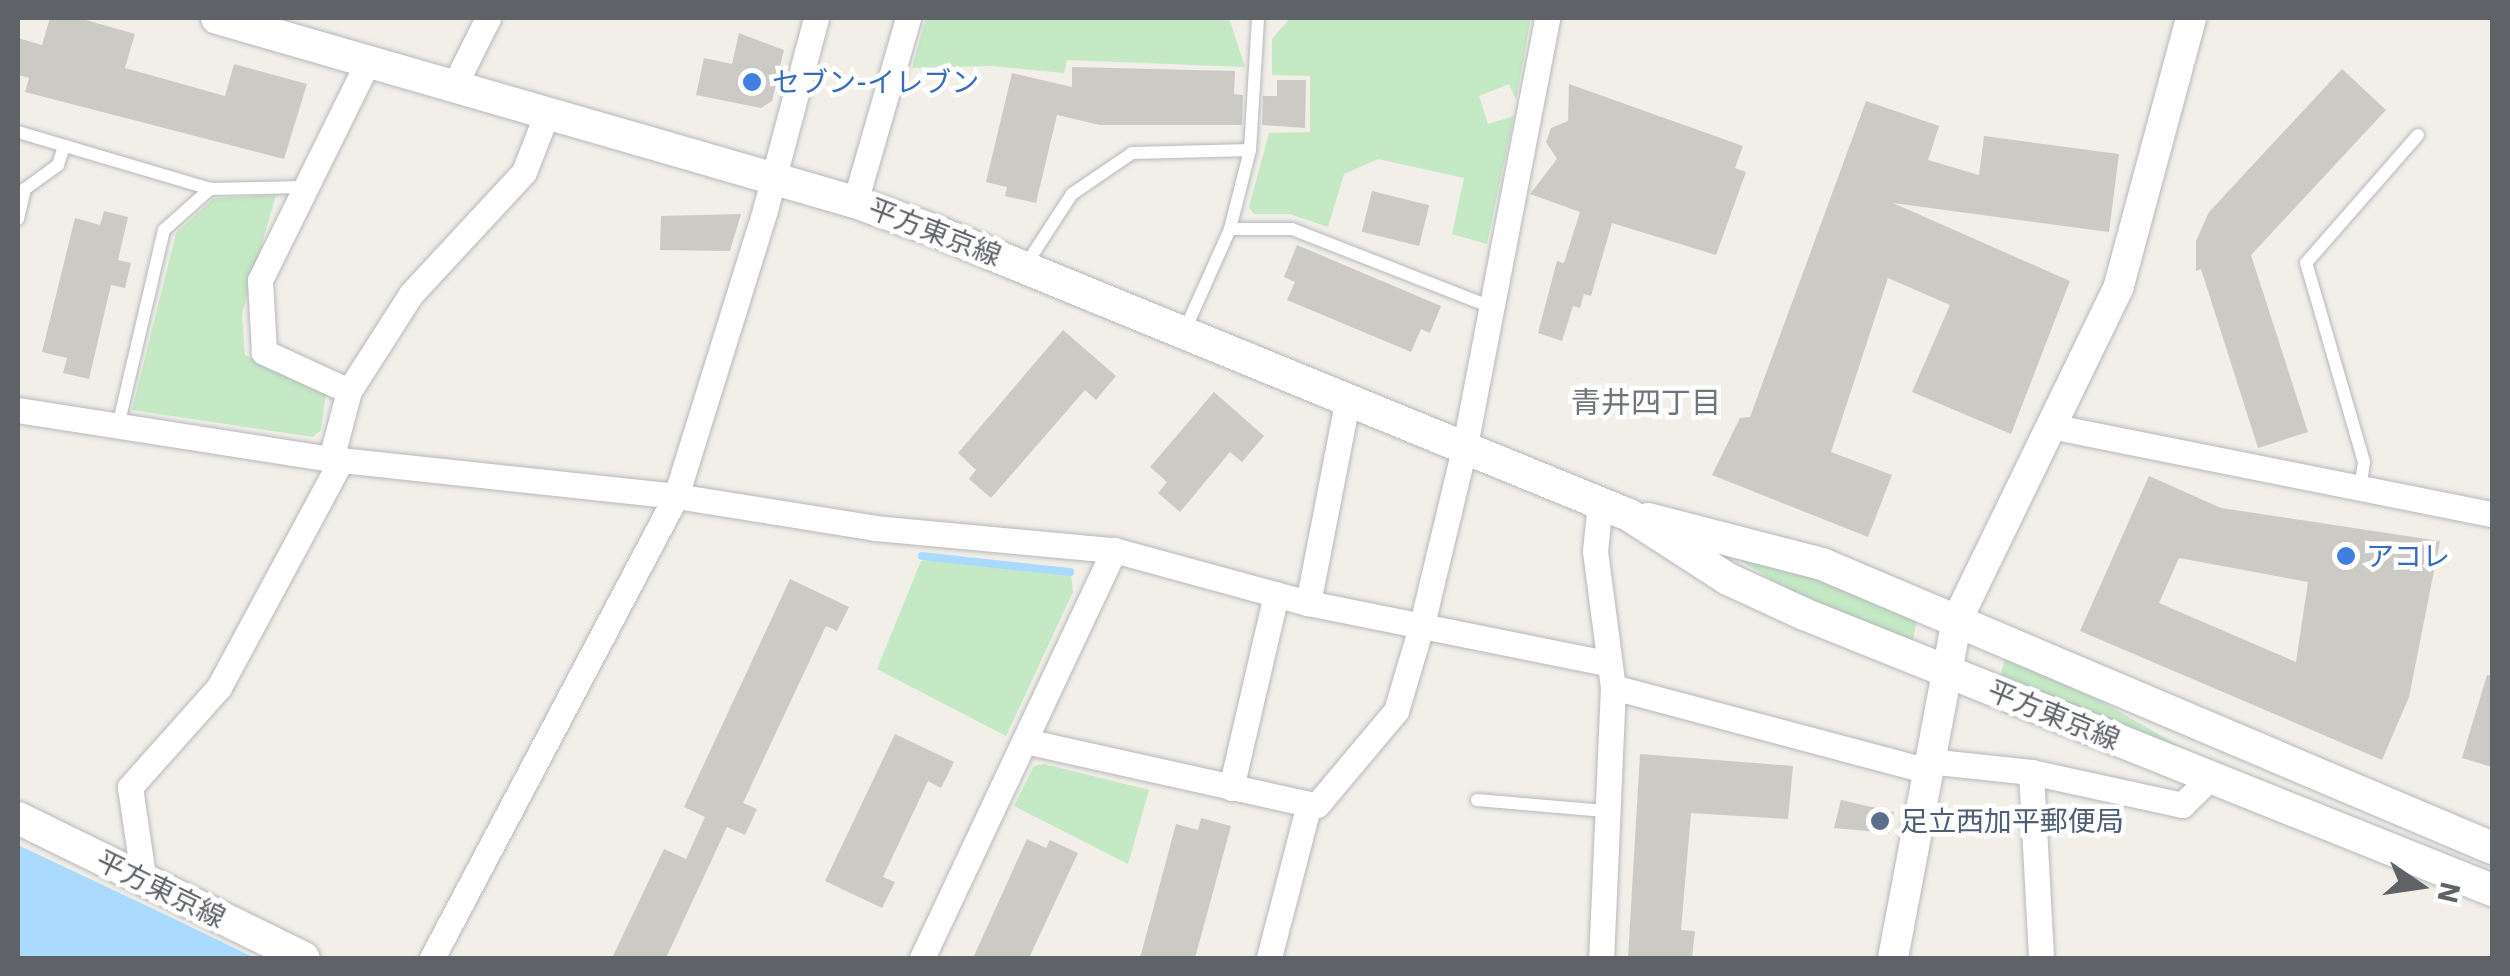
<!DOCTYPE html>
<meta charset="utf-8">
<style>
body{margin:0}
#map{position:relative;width:2510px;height:976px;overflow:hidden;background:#f1efe8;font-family:"IBM Plex Sans","Noto Sans JP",sans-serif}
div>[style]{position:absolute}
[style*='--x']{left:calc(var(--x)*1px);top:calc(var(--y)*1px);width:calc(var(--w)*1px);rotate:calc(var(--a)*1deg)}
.green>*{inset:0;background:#c5e8c5}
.water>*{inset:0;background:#aadaff}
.stream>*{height:8px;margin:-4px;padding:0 4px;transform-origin:4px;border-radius:4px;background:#aadaff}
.building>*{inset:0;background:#cccac5;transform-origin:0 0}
.roads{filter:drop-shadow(0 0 2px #b5b8bc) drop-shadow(0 0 2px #b5b8bc)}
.service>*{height:12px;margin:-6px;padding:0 6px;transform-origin:6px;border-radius:6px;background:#fff}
.minor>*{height:25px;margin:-12.5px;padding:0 12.5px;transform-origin:12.5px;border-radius:12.5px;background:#fff}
.tertiary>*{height:30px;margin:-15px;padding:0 15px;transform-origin:15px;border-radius:15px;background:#fff}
.secondary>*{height:32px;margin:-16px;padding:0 16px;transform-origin:16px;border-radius:16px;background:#fff}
.dots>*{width:28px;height:28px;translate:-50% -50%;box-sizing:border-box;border:5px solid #fff;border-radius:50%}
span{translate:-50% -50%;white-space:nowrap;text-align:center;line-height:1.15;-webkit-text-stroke:9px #fff;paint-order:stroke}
.shop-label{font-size:28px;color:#366cbe}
.left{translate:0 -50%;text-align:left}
.street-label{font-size:28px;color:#5f6368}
.service-label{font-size:28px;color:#4e5e75}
.neighbourhood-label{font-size:30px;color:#70757a}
.frame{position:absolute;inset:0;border:20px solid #5f6368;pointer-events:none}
.north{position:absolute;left:2370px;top:836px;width:100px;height:100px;-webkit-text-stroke:8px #fff;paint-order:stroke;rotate:103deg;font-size:28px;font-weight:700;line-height:40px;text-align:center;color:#5f6368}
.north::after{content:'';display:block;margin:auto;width:35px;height:45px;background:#5f6368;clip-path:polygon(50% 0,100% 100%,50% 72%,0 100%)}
</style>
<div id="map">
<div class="green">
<i style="clip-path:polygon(926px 18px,1229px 18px,1245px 67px,1067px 60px,1064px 73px,992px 66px,912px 68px)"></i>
<i style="clip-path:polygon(1290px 18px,1531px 18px,1516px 100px,1509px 84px,1479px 96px,1488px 124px,1514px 116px,1487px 244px,1452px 234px,1464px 178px,1378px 159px,1344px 174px,1328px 227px,1290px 214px,1254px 214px,1249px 207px,1269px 133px,1310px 132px,1310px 76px,1272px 75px,1272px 39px)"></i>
<i style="clip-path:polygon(276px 195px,242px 314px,245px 355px,326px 392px,321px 430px,313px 437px,132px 410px,176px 233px,214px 198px)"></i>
<i style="clip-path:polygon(1736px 558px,1819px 580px,1917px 620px,1912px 644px,1807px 601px)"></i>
<i style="clip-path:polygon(943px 559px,1071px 575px,1073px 592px,1006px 736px,877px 669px,921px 561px)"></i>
<i style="clip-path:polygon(2005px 657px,2101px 701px,2189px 752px,2000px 679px)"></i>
<i style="clip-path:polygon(1044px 764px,1149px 790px,1128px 864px,1014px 806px,1034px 766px)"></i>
</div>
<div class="water">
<i style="clip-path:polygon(18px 845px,162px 913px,255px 958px,18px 958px)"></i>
</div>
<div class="stream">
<i style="--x:922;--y:556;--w:149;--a:6.2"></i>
</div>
<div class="building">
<i style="clip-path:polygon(50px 18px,79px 18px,135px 34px,125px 68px,225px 96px,234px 64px,307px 84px,284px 159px,25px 92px,29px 78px,18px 75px,18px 38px,42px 45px)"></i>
<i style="clip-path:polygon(739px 33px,784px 50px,772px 101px,761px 108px,696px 95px,704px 58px,732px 64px)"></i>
<i style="clip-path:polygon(1072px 67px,1235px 71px,1234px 94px,1243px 95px,1242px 125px,1100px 125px,1057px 115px,1036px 203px,1005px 196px,1007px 187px,986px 182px,1012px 73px,1072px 87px)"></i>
<i style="clip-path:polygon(2342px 69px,2386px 110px,2251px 255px,2308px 432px,2258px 448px,2201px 269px,2196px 271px,2196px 241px,2209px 212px)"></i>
<i style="clip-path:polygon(1277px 80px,1306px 80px,1305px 128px,1262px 125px,1263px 96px,1277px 96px)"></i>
<i style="clip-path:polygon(1569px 84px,1743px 146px,1735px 168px,1746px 172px,1716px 255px,1612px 223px,1591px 296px,1584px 294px,1580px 308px,1573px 306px,1562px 341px,1538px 333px,1557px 261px,1564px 263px,1580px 212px,1530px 194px,1557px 159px,1546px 142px,1551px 128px,1568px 121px)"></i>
<i style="clip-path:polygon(1866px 101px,1939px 126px,1928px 160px,1979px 175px,1984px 136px,2119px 154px,2109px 232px,1893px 203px,2070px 281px,2011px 434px,1912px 392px,1950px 305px,1888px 278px,1831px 452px,1892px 475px,1868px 537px,1712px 475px,1740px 418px,1750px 417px)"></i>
<i style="left:1372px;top:191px;width:59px;height:42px;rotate:14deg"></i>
<i style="clip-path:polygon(104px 211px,128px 217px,118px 260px,131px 263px,125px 288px,111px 285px,89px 379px,63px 373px,67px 358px,42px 352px,75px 218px,100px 225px)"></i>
<i style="clip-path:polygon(741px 214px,730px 251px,660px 250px,661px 216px)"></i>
<i style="clip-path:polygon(1297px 245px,1441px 306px,1430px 333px,1421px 329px,1411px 352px,1287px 300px,1295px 282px,1284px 277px)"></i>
<i style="clip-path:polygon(1063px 330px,1116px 376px,1096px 400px,1085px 390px,991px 498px,969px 479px,976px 470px,958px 453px)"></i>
<i style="clip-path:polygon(1214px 392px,1264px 436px,1242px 462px,1230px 452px,1180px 512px,1158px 493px,1167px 482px,1150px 467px)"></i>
<i style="clip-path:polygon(evenodd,2149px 476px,2221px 508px,2440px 541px,2409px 697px,2382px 760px,2080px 631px,2149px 476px,2179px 558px,2308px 582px,2296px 662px,2159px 603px,2179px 558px)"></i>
<i style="clip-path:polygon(790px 579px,849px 607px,837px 631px,826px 626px,743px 803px,757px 809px,745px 835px,727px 827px,666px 958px,612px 958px,664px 849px,686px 859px,705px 817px,684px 807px)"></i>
<i style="clip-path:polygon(2487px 675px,2492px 676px,2492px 767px,2462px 758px)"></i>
<i style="clip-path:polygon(895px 734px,954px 762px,941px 788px,928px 781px,883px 877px,895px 882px,882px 908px,825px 881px)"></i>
<i style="clip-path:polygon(1640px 754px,1793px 766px,1788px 819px,1691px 813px,1681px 930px,1695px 931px,1692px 958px,1628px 958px)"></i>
<i style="clip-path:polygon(1841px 800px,1894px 812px,1889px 833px,1834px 828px)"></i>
<i style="clip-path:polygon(1201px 818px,1231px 826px,1195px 958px,1140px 958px,1176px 824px,1198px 830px)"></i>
<i style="clip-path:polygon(1027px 839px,1046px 848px,1050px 840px,1078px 853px,1029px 958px,973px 958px)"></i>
</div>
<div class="roads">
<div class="service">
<i style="--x:18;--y:132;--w:200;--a:16.5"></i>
<i style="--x:210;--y:189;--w:95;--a:-1.2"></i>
<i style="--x:18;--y:219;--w:31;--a:-77"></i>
<i style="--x:25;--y:189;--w:41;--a:-36"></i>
<i style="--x:58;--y:165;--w:20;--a:-72"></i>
<i style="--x:1230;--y:229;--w:62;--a:0"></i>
<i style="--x:1292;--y:229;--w:214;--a:21.4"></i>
<i style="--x:1025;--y:266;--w:86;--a:-56.9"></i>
<i style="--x:1072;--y:194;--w:73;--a:-34.3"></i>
<i style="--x:1132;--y:153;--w:118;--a:-1.5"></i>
<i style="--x:1184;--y:332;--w:113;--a:-65.9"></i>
<i style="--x:1230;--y:229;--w:81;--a:-75.8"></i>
<i style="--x:1250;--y:150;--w:132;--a:-86.5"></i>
<i style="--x:118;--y:426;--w:201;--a:-76.8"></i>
<i style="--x:164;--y:230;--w:62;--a:-41.7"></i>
<i style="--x:2360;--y:490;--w:28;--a:-82"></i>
<i style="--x:2364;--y:462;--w:207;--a:-106.2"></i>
<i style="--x:2306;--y:263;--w:170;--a:-48.8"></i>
<i style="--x:1477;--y:800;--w:128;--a:4.9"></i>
</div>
<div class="minor">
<i style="--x:454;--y:86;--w:76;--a:-63.4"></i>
<i style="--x:855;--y:202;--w:191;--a:-73.9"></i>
<i style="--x:349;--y:391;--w:94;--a:-155.4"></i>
<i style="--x:264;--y:352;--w:72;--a:-93.2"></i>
<i style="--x:260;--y:280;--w:244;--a:-63.7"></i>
<i style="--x:18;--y:410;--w:317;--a:8.9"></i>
<i style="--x:331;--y:459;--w:347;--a:6.1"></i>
<i style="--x:676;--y:496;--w:202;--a:9.1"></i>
<i style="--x:875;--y:528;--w:240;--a:5.3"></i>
<i style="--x:1114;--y:550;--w:201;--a:15.3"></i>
<i style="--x:1308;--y:603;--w:304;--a:11.4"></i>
<i style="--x:2050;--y:426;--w:451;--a:11.3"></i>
<i style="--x:331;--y:459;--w:70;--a:-75.2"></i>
<i style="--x:349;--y:391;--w:115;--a:-57.4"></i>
<i style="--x:411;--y:294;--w:166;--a:-47.2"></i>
<i style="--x:524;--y:172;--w:63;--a:-68.7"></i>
<i style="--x:1600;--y:502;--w:49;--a:95.8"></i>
<i style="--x:1595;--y:551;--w:137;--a:82.5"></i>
<i style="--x:1613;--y:687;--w:271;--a:92.5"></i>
<i style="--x:1308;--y:603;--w:210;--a:-79"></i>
<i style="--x:1613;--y:687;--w:324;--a:14.9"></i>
<i style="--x:1025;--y:741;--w:291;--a:12.5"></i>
<i style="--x:1309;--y:804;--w:159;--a:104.6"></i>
<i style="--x:1928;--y:761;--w:104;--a:6.1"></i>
<i style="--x:2031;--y:772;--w:155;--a:12.3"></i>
<i style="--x:2182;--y:805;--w:37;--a:-44"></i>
<i style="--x:2031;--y:772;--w:186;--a:86.9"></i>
<i style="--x:1231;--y:788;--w:199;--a:-76.9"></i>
<i style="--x:1309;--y:804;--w:8;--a:7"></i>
<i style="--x:1317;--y:805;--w:123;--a:-50"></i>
<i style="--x:1396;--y:711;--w:91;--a:-73.4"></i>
<i style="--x:1422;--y:624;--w:184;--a:-76.5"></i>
<i style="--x:1465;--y:445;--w:435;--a:-79.1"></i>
<i style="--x:144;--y:882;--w:96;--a:-98.4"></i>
<i style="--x:130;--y:787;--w:134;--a:-48.3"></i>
<i style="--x:219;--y:687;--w:258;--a:-61.7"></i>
<i style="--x:432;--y:958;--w:522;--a:-62.16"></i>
<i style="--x:676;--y:496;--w:300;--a:-72.7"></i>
<i style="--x:765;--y:210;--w:199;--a:-75.1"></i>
<i style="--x:922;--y:958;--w:451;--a:-64.8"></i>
</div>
<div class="tertiary">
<i style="--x:1893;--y:958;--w:344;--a:-79.3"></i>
<i style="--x:1957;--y:620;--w:368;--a:-64.1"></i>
<i style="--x:2118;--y:289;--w:281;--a:-74.9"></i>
</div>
<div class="secondary">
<i style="--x:217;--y:18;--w:664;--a:16.09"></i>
<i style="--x:855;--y:202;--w:85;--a:19.9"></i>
<i style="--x:935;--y:231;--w:750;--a:22.26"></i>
<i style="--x:1629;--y:515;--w:118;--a:32.9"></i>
<i style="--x:1728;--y:579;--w:84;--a:24.7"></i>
<i style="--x:1804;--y:614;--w:741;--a:21.86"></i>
<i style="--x:1648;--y:519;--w:180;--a:14.5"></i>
<i style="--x:1822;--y:564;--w:728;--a:22.97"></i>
<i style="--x:18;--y:818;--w:318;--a:26.1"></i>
</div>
</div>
<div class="dots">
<i style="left:752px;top:82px;background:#3f7fe0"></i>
<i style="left:2346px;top:556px;background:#3f7fe0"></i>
<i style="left:1880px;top:821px;background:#5c6f8a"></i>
</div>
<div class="shop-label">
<span class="left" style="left:772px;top:82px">セブン-イレブン</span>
<span class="left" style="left:2366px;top:556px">アコレ</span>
</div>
<div class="street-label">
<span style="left:935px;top:232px;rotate:21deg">平方東京線</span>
<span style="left:2054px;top:715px;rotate:22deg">平方東京線</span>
<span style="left:161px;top:889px;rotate:26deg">平方東京線</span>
</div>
<div class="service-label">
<span class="left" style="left:1900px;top:821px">足立西加平郵便局</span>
</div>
<div class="neighbourhood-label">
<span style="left:1646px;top:402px">青井四丁目</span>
</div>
<div class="frame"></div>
<div class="north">N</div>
</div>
